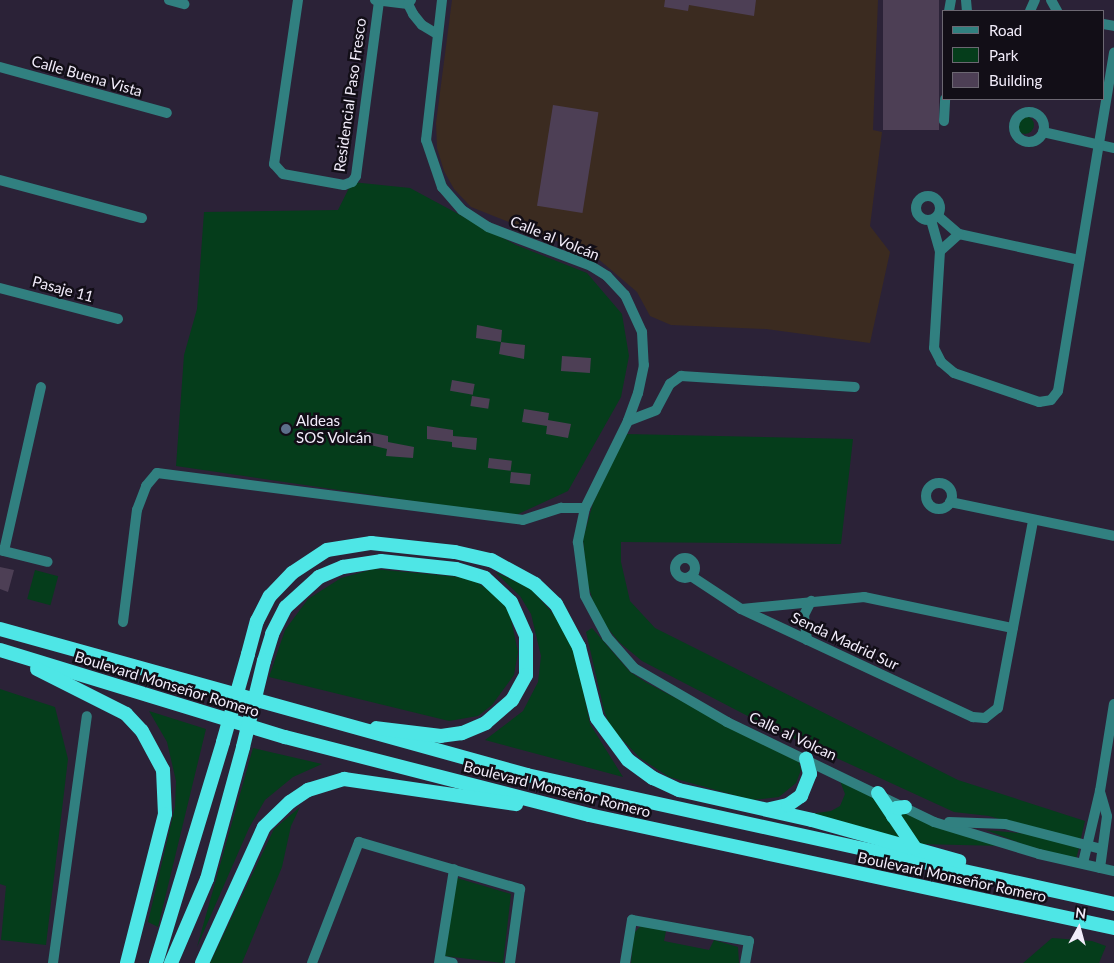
<!DOCTYPE html>
<meta charset="utf-8">
<style>
body{margin:0}
#map{position:relative;width:1114px;height:963px;overflow:hidden;background:#2b2237;font-family:Lato,sans-serif}
div>[style]{position:absolute}
[style*='--x']{left:calc(var(--x)*1px);top:calc(var(--y)*1px);width:calc(var(--w)*1px);rotate:calc(var(--a)*1deg)}
.industrial>*{inset:0;background:#3b2b20}
.green>*{inset:0;background:#053d1b;transform-origin:0 0}
.round{border-radius:50%}
.building>*{inset:0;background:#4d3f55;transform-origin:0 0}
.minor>*{height:10px;margin:-5px;padding:0 5px;transform-origin:5px;border-radius:5px;background:#318080}
.minor>.ring{margin:-5px;padding:0;box-sizing:content-box;background:none;border:10px solid #318080;border-radius:50%}
.tertiary>*{height:10px;margin:-5px;padding:0 5px;transform-origin:5px;border-radius:5px;background:#318080}
.trunk>*{height:14px;margin:-7px;padding:0 7px;transform-origin:7px;border-radius:7px;background:#4ee6e6}
.trunk-bridge>*{height:14px;margin:-7px;padding:0 7px;transform-origin:7px;border-radius:7px;background:#4ee6e6}
.dots>*{width:14px;height:14px;translate:-50% -50%;box-sizing:border-box;border:2px solid #120e17;border-radius:50%}
span{translate:-50% -50%;white-space:nowrap;text-align:center;line-height:1.15;-webkit-text-stroke:5px #120e17;paint-order:stroke}
.street-label{font-size:15px;color:#f2ecfa}
.poi-label{font-size:15px;color:#f2ecfa}
.left{translate:0 -50%;text-align:left}
.legend{position:absolute;left:942px;top:10px;width:162px;height:90px;box-sizing:border-box;background:#120e17;border:1px solid #6c6772;margin:0;padding:6px 9px;list-style:none;font-size:15px;color:#f2ecfa}
.legend li{display:flex;align-items:center;gap:10px;height:25px}
.legend b{width:25px;border:1px solid #6c6772}
.north{position:absolute;left:1054px;top:903px;width:50px;height:50px;-webkit-text-stroke:4px #120e17;paint-order:stroke;rotate:7deg;font-size:14px;font-weight:700;line-height:20px;text-align:center;color:#f2ecfa}
.north::after{content:'';display:block;margin:auto;width:18px;height:22px;background:#f2ecfa;clip-path:polygon(50% 0,100% 100%,50% 72%,0 100%)}
</style>
<div id="map">
<div class="industrial">
<i style="clip-path:polygon(452px 0,878px 0,873px 130px,882px 132px,870px 226px,890px 252px,870px 343px,766px 329px,671px 325px,650px 316px,637px 292px,596px 257px,471px 207px,454px 189px,444px 171px,437px 148px,436px 123px)"></i>
</div>
<div class="green">
<i class="round" style="left:1016px;top:116px;width:18px;height:18px"></i>
<i style="clip-path:polygon(352px 182px,410px 188px,516px 245px,587px 273px,622px 314px,629px 356px,621px 397px,568px 491px,514px 516px,176px 466px,184px 355px,197px 309px,204px 212px,338px 210px)"></i>
<i style="clip-path:polygon(626px 434px,853px 439px,841px 544px,621px 542px,621px 562px,630px 601px,655px 628px,958px 780px,1085px 821px,1080px 842px,989px 816px,954px 812px,769px 727px,642px 661px,619px 642px,597px 615px,587px 581px,583px 539px,593px 503px)"></i>
<i style="clip-path:polygon(374px 569px,470px 578px,495px 594px,509px 610px,518px 652px,514px 675px,492px 705px,478px 716px,449px 721px,269px 677px,285px 630px,308px 599px,341px 578px)"></i>
<i style="left:35px;top:570px;width:24px;height:30px;rotate:15deg"></i>
<i style="clip-path:polygon(495px 572px,530px 588px,556px 617px,574px 646px,590px 724px,623px 777px,485px 740px,523px 711px,538px 682px,541px 656px,531px 614px,520px 596px)"></i>
<i style="clip-path:polygon(592px 628px,630px 672px,647px 683px,712px 717px,797px 755px,801px 770px,796px 783px,779px 797px,752px 800px,669px 777px,640px 758px,610px 727px,604px 710px,586px 632px)"></i>
<i style="clip-path:polygon(0 689px,55px 707px,68px 759px,46px 945px,1px 940px,6px 886px,0 884px)"></i>
<i style="clip-path:polygon(149px 711px,206px 729px,158px 927px,148px 922px,175px 807px,176px 781px,167px 742px)"></i>
<i style="clip-path:polygon(253px 748px,322px 764px,293px 777px,265px 800px,249px 828px,197px 947px)"></i>
<i style="clip-path:polygon(840px 781px,877px 794px,910px 844px,810px 814px,831px 811px,840px 806px,845px 794px)"></i>
<i style="clip-path:polygon(300px 807px,291px 826px,282px 867px,242px 963px,210px 963px,274px 829px)"></i>
<i style="clip-path:polygon(898px 810px,1005px 846px,917px 844px,896px 812px)"></i>
<i style="clip-path:polygon(986px 830px,1028px 834px,1079px 848px,1076px 859px,1025px 845px)"></i>
<i style="clip-path:polygon(457px 878px,511px 894px,503px 963px,444px 956px)"></i>
<i style="clip-path:polygon(642px 925px,666px 931px,664px 941px,709px 950px,714px 940px,738px 947px,739px 963px,631px 963px,634px 933px)"></i>
<i style="clip-path:polygon(1052px 938px,1092px 941px,1106px 946px,1099px 963px,1023px 963px)"></i>
</div>
<div class="building">
<i style="clip-path:polygon(665px 0,756px 0,754px 16px,689px 5px,688px 11px,664px 7px)"></i>
<i style="left:883px;top:0;width:56px;height:130px"></i>
<i style="left:553px;top:105px;width:46px;height:102px;rotate:9deg"></i>
<i style="clip-path:polygon(477px 325px,502px 330px,501px 342px,476px 338px)"></i>
<i style="clip-path:polygon(501px 342px,525px 345px,524px 359px,499px 354px)"></i>
<i style="left:562px;top:356px;width:29px;height:15px;rotate:4deg"></i>
<i style="left:452px;top:380px;width:23px;height:11px;rotate:10deg"></i>
<i style="left:472px;top:396px;width:18px;height:10px;rotate:9deg"></i>
<i style="clip-path:polygon(524px 409px,549px 413px,548px 420px,571px 424px,568px 438px,546px 434px,547px 426px,522px 422px)"></i>
<i style="clip-path:polygon(427px 426px,453px 430px,453px 436px,477px 438px,476px 450px,452px 447px,452px 442px,427px 439px)"></i>
<i style="clip-path:polygon(363px 431px,388px 436px,388px 442px,414px 447px,413px 458px,386px 456px,387px 449px,362px 443px)"></i>
<i style="left:489px;top:458px;width:23px;height:10px;rotate:7deg"></i>
<i style="left:511px;top:472px;width:20px;height:11px;rotate:6deg"></i>
<i style="clip-path:polygon(0 567px,14px 570px,8px 592px,0 589px)"></i>
</div>
<div class="minor">
<i style="--x:169;--y:0;--w:16;--a:15"></i>
<i style="--x:298;--y:0;--w:166;--a:98.3"></i>
<i style="--x:274;--y:164;--w:13;--a:48"></i>
<i style="--x:283;--y:174;--w:62;--a:10.2"></i>
<i style="--x:344;--y:185;--w:9;--a:-21"></i>
<i style="--x:352;--y:182;--w:7;--a:-56"></i>
<i style="--x:356;--y:176;--w:177;--a:-82.5"></i>
<i style="--x:375;--y:0;--w:33;--a:7"></i>
<i style="--x:411;--y:0;--w:5;--a:127"></i>
<i style="--x:408;--y:4;--w:11;--a:63"></i>
<i style="--x:413;--y:14;--w:14;--a:51"></i>
<i style="--x:422;--y:25;--w:17;--a:31"></i>
<i style="--x:966;--y:0;--w:11;--a:85"></i>
<i style="--x:1051;--y:0;--w:13;--a:61"></i>
<i style="--x:949;--y:11;--w:11;--a:-80"></i>
<i style="--x:1030;--y:11;--w:12;--a:-66"></i>
<i style="--x:1103;--y:24;--w:11;--a:10"></i>
<i style="--x:0;--y:67;--w:173;--a:15.4"></i>
<i class="ring" style="left:1014px;top:112px;width:20px;height:20px"></i>
<i style="--x:944;--y:121;--w:22;--a:-87"></i>
<i style="--x:1043;--y:132;--w:73;--a:12.7"></i>
<i style="--x:0;--y:180;--w:147;--a:15"></i>
<i class="ring" style="left:916px;top:196px;width:14px;height:14px"></i>
<i style="--x:938;--y:216;--w:28;--a:41"></i>
<i style="--x:959;--y:234;--w:123;--a:12.2"></i>
<i style="--x:931;--y:220;--w:32;--a:74"></i>
<i style="--x:959;--y:234;--w:25;--a:138"></i>
<i style="--x:940;--y:251;--w:97;--a:93.5"></i>
<i style="--x:934;--y:348;--w:16;--a:63"></i>
<i style="--x:941;--y:362;--w:17;--a:40"></i>
<i style="--x:954;--y:373;--w:90;--a:18.8"></i>
<i style="--x:1039;--y:402;--w:12;--a:-9"></i>
<i style="--x:1051;--y:400;--w:11;--a:-52"></i>
<i style="--x:1058;--y:391;--w:343;--a:-80.6"></i>
<i style="--x:0;--y:288;--w:122;--a:14.7"></i>
<i style="--x:628;--y:421;--w:30;--a:-21"></i>
<i style="--x:656;--y:410;--w:30;--a:-62"></i>
<i style="--x:670;--y:384;--w:14;--a:-36"></i>
<i style="--x:681;--y:376;--w:174;--a:3.6"></i>
<i class="ring" style="left:926px;top:483px;width:16px;height:16px"></i>
<i style="--x:950;--y:502;--w:167;--a:11.7"></i>
<i style="--x:0;--y:550;--w:49;--a:14"></i>
<i style="--x:4;--y:551;--w:168;--a:-77.3"></i>
<i class="ring" style="left:675px;top:558px;width:10px;height:10px"></i>
<i style="--x:691;--y:576;--w:60;--a:33.4"></i>
<i style="--x:741;--y:609;--w:256;--a:25"></i>
<i style="--x:973;--y:717;--w:12;--a:5"></i>
<i style="--x:985;--y:718;--w:16;--a:-38"></i>
<i style="--x:998;--y:708;--w:190;--a:-79.4"></i>
<i style="--x:742;--y:609;--w:123;--a:-5.6"></i>
<i style="--x:864;--y:597;--w:152;--a:11.8"></i>
<i style="--x:123;--y:622;--w:113;--a:-82.9"></i>
<i style="--x:137;--y:510;--w:26;--a:-69"></i>
<i style="--x:146;--y:486;--w:17;--a:-50"></i>
<i style="--x:157;--y:473;--w:369;--a:7.3"></i>
<i style="--x:523;--y:520;--w:40;--a:-18"></i>
<i style="--x:561;--y:508;--w:24;--a:0"></i>
<i style="--x:807;--y:640;--w:25;--a:-97"></i>
<i style="--x:804;--y:615;--w:16;--a:-63"></i>
<i style="--x:1083;--y:863;--w:74;--a:-76.7"></i>
<i style="--x:1100;--y:791;--w:88;--a:-80.9"></i>
<i style="--x:1100;--y:868;--w:52;--a:-82.3"></i>
<i style="--x:1107;--y:816;--w:26;--a:-106"></i>
<i style="--x:440;--y:960;--w:13;--a:13"></i>
<i style="--x:53;--y:963;--w:249;--a:-82.2"></i>
<i style="--x:312;--y:963;--w:130;--a:-68.8"></i>
<i style="--x:359;--y:842;--w:168;--a:16.3"></i>
<i style="--x:520;--y:889;--w:75;--a:97.7"></i>
<i style="--x:439;--y:963;--w:95;--a:-80.9"></i>
<i style="--x:625;--y:963;--w:44;--a:-80.8"></i>
<i style="--x:632;--y:920;--w:119;--a:10.2"></i>
<i style="--x:749;--y:941;--w:22;--a:100"></i>
</div>
<div class="tertiary">
<i style="--x:442;--y:0;--w:141;--a:96.5"></i>
<i style="--x:426;--y:140;--w:50;--a:71.2"></i>
<i style="--x:442;--y:187;--w:30;--a:49"></i>
<i style="--x:462;--y:210;--w:31;--a:33"></i>
<i style="--x:488;--y:227;--w:110;--a:20.7"></i>
<i style="--x:591;--y:266;--w:19;--a:32"></i>
<i style="--x:607;--y:276;--w:26;--a:47"></i>
<i style="--x:625;--y:295;--w:41;--a:65.3"></i>
<i style="--x:642;--y:332;--w:33;--a:87"></i>
<i style="--x:644;--y:365;--w:29;--a:102"></i>
<i style="--x:638;--y:393;--w:30;--a:110"></i>
<i style="--x:628;--y:421;--w:97;--a:116.3"></i>
<i style="--x:585;--y:508;--w:35;--a:102"></i>
<i style="--x:578;--y:542;--w:54;--a:82.6"></i>
<i style="--x:585;--y:596;--w:47;--a:61.8"></i>
<i style="--x:607;--y:637;--w:41;--a:48.9"></i>
<i style="--x:634;--y:668;--w:108;--a:30.1"></i>
<i style="--x:727;--y:722;--w:230;--a:25.8"></i>
<i style="--x:934;--y:822;--w:110;--a:16.9"></i>
<i style="--x:1039;--y:854;--w:77;--a:12.8"></i>
<i style="--x:949;--y:822;--w:56;--a:2"></i>
<i style="--x:1005;--y:824;--w:100;--a:14.5"></i>
</div>
<div class="trunk">
<i style="--x:0;--y:629;--w:547;--a:15.48"></i>
<i style="--x:527;--y:775;--w:601;--a:12.39"></i>
<i style="--x:0;--y:650;--w:298;--a:17"></i>
<i style="--x:285;--y:737;--w:314;--a:14.4"></i>
<i style="--x:589;--y:815;--w:537;--a:12.15"></i>
<i style="--x:248;--y:654;--w:34;--a:-75"></i>
<i style="--x:257;--y:621;--w:28;--a:-63"></i>
<i style="--x:270;--y:596;--w:32;--a:-46"></i>
<i style="--x:292;--y:573;--w:42;--a:-33.3"></i>
<i style="--x:327;--y:550;--w:45;--a:-9"></i>
<i style="--x:371;--y:543;--w:84;--a:6.1"></i>
<i style="--x:455;--y:552;--w:37;--a:13"></i>
<i style="--x:491;--y:560;--w:50;--a:28.6"></i>
<i style="--x:535;--y:584;--w:29;--a:44"></i>
<i style="--x:556;--y:604;--w:49;--a:61.9"></i>
<i style="--x:579;--y:647;--w:73;--a:75.8"></i>
<i style="--x:597;--y:718;--w:52;--a:53.6"></i>
<i style="--x:628;--y:760;--w:31;--a:36"></i>
<i style="--x:653;--y:778;--w:29;--a:25"></i>
<i style="--x:679;--y:790;--w:136;--a:12.7"></i>
<i style="--x:812;--y:820;--w:153;--a:15.6"></i>
<i style="--x:264;--y:661;--w:28;--a:-73"></i>
<i style="--x:272;--y:634;--w:30;--a:-63"></i>
<i style="--x:286;--y:607;--w:45;--a:-42.3"></i>
<i style="--x:319;--y:577;--w:26;--a:-23"></i>
<i style="--x:343;--y:567;--w:38;--a:-9"></i>
<i style="--x:381;--y:561;--w:75;--a:6.1"></i>
<i style="--x:456;--y:569;--w:30;--a:17"></i>
<i style="--x:485;--y:578;--w:35;--a:43"></i>
<i style="--x:511;--y:602;--w:37;--a:66"></i>
<i style="--x:526;--y:636;--w:39;--a:90"></i>
<i style="--x:526;--y:675;--w:29;--a:119"></i>
<i style="--x:512;--y:700;--w:35;--a:139"></i>
<i style="--x:486;--y:723;--w:26;--a:157"></i>
<i style="--x:462;--y:733;--w:21;--a:172"></i>
<i style="--x:441;--y:736;--w:65;--a:-173"></i>
<i style="--x:37;--y:669;--w:100;--a:26.8"></i>
<i style="--x:126;--y:714;--w:23;--a:47"></i>
<i style="--x:142;--y:731;--w:44;--a:61.7"></i>
<i style="--x:163;--y:770;--w:44;--a:87.4"></i>
<i style="--x:165;--y:814;--w:154;--a:104.3"></i>
<i style="--x:878;--y:793;--w:66;--a:56.1"></i>
<i style="--x:770;--y:809;--w:18;--a:-13"></i>
<i style="--x:788;--y:805;--w:16;--a:-35"></i>
<i style="--x:801;--y:796;--w:24;--a:-68"></i>
<i style="--x:810;--y:774;--w:16;--a:-104"></i>
<i style="--x:893;--y:816;--w:9;--a:-63"></i>
<i style="--x:897;--y:808;--w:8;--a:-7"></i>
<i style="--x:156;--y:963;--w:231;--a:-73.1"></i>
<i style="--x:171;--y:963;--w:91;--a:-66.8"></i>
<i style="--x:207;--y:879;--w:137;--a:-74.7"></i>
<i style="--x:202;--y:963;--w:149;--a:-65.5"></i>
<i style="--x:264;--y:827;--w:36;--a:-44"></i>
<i style="--x:290;--y:802;--w:22;--a:-34"></i>
<i style="--x:308;--y:790;--w:38;--a:-17"></i>
<i style="--x:344;--y:779;--w:174;--a:8.3"></i>
</div>
<div class="trunk-bridge">
<i style="--x:223;--y:742;--w:91;--a:-74.1"></i>
<i style="--x:243;--y:747;--w:89;--a:-76.3"></i>
</div>
<div class="dots">
<i style="left:286px;top:429px;background:#5c6f8a"></i>
</div>
<div class="street-label">
<span style="left:87px;top:76px;rotate:16deg">Calle Buena Vista</span>
<span style="left:350px;top:95px;rotate:-82deg">Residencial Paso Fresco</span>
<span style="left:555px;top:238px;rotate:22deg">Calle al Volcán</span>
<span style="left:63px;top:289px;rotate:15deg">Pasaje 11</span>
<span style="left:845px;top:641px;rotate:25deg">Senda Madrid Sur</span>
<span style="left:167px;top:684px;rotate:17deg">Boulevard Monseñor Romero</span>
<span style="left:793px;top:736px;rotate:25deg">Calle al Volcan</span>
<span style="left:557px;top:789px;rotate:14deg">Boulevard Monseñor Romero</span>
<span style="left:952px;top:877px;rotate:12deg">Boulevard Monseñor Romero</span>
</div>
<div class="poi-label">
<span class="left" style="left:296px;top:429px">Aldeas<br>SOS Volcán</span>
</div>
<ul class="legend">
<li><b style="height:6px;background:#318080"></b>Road</li>
<li><b style="height:14px;background:#053d1b"></b>Park</li>
<li><b style="height:14px;background:#4d3f55"></b>Building</li>
</ul>
<div class="north">N</div>
</div>
